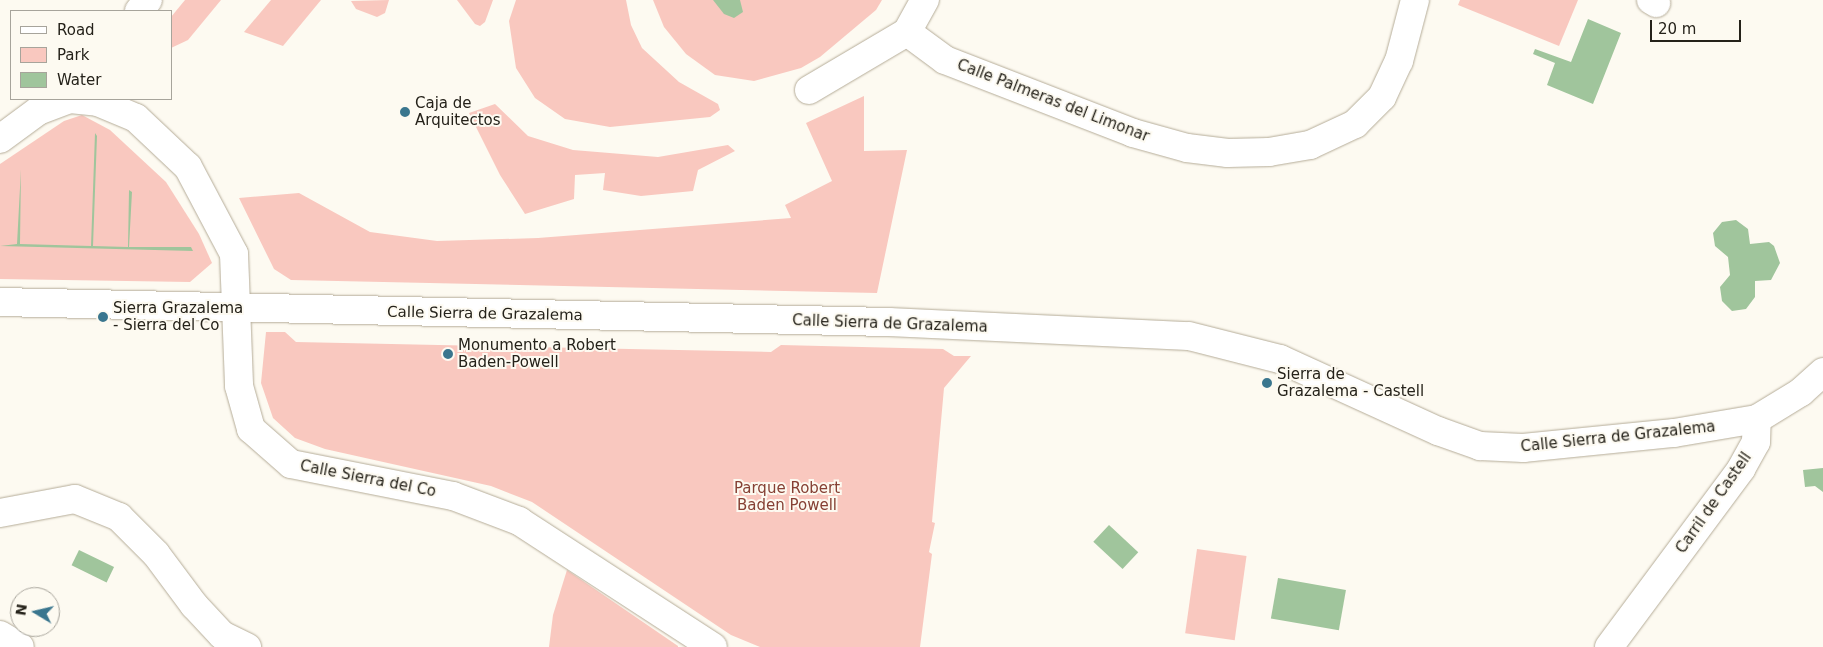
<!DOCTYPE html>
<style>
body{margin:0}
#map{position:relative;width:1823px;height:647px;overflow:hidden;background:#fdfaf1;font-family:"DejaVu Sans",sans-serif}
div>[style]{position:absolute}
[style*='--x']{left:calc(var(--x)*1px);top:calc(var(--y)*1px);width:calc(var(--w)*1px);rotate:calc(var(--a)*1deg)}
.green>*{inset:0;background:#f9c8bf;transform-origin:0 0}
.water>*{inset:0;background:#a0c59c;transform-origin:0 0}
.roads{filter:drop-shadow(0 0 1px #b5ac98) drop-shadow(0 0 1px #b5ac98)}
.minor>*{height:28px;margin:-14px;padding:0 14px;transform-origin:14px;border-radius:14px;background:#fff}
.tertiary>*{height:28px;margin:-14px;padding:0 14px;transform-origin:14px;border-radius:14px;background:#fff}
.dots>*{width:14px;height:14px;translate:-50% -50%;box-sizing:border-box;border:2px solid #fdfaf1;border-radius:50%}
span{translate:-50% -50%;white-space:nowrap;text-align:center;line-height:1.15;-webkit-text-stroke:4px #fdfaf1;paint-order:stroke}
.street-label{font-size:15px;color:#25221a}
.poi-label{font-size:15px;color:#25221a}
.left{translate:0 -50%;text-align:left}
.park-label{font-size:15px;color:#864034}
.legend{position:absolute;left:10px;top:10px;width:162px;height:90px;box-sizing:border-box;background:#fdfaf1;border:1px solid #a7a49b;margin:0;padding:6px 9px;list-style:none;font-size:15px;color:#25221a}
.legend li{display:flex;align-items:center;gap:10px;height:25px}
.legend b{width:25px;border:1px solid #a7a49b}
.north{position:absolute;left:10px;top:587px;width:50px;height:50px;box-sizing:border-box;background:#fdfaf1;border:1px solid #a7a49b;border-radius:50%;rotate:279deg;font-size:14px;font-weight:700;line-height:20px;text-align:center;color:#25221a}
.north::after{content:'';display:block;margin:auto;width:18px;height:22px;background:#3a768e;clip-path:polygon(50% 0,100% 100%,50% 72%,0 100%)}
.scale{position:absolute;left:1650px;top:20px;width:91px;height:22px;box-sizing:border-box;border:2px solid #25221a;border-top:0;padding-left:6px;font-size:15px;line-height:18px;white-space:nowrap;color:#25221a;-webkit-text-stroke:4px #fdfaf1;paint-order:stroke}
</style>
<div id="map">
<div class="green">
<i style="clip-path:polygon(185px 0,221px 0,188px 40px,171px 48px,171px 17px)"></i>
<i style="clip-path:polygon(271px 0,321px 0,283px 46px,244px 32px)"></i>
<i style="clip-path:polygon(389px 0,385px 13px,377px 17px,356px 9px,351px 1px)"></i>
<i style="clip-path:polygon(457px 0,493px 0,485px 22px,480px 26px,475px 24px)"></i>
<i style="clip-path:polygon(516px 0,626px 0,631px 25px,642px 48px,679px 82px,718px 104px,720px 110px,710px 117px,610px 127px,565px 119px,535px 98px,516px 68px,509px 21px)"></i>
<i style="clip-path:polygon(653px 0,882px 0,876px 10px,820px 57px,801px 68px,754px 81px,715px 75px,686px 54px,664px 27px)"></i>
<i style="clip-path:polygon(1460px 0,1578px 0,1559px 46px,1458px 5px)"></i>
<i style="clip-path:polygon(864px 96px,864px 151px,907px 150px,877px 293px,291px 280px,274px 269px,239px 198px,299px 193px,370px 232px,437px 241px,538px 238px,791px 218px,785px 205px,832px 181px,806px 123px)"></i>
<i style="clip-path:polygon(495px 104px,528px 136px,573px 150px,658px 157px,728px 145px,735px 151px,698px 170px,693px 191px,641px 196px,603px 190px,605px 173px,575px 175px,574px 199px,525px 214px,500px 175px,469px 113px)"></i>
<i style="clip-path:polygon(82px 115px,110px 130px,166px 182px,199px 234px,212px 263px,190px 282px,0 279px,0 164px,64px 121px)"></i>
<i style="clip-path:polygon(266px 332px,285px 332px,296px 342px,771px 352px,781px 345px,943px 349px,954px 356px,971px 356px,944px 388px,932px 522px,935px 523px,929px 552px,932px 554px,920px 647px,760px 647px,731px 635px,532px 502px,491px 486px,325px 449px,295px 438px,273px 418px,261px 383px)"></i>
<i style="left:1197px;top:549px;width:50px;height:85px;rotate:8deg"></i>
<i style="clip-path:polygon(567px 570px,678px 646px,678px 647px,549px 647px,553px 615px)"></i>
</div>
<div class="water">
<i style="clip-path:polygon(713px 0,740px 0,743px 12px,734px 18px,724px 14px)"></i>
<i style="clip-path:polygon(1588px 19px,1621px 33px,1593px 104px,1547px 85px,1555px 63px,1533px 54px,1535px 49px,1571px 62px)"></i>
<i style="clip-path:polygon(95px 133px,97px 136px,93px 246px,128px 247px,129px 190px,132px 192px,129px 247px,191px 247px,193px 251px,0 246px,17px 244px,21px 169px,20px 244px,91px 246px)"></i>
<i style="clip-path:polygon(1736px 220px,1748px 229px,1750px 244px,1769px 242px,1774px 246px,1780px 263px,1771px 280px,1755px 281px,1755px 297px,1746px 309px,1732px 311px,1722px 301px,1720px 287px,1730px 275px,1728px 257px,1715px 246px,1713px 233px,1722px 222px)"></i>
<i style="clip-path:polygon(1823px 468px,1823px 492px,1815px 486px,1805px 487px,1803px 470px)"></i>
<i style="left:1109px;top:525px;width:40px;height:23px;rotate:43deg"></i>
<i style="left:79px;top:550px;width:39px;height:17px;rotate:26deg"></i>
<i style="left:1278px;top:578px;width:69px;height:41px;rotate:10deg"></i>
</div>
<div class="roads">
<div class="minor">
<i style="--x:1651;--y:0;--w:6;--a:31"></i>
<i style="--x:139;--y:11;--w:14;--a:-51"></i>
<i style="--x:907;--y:32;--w:47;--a:36.4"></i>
<i style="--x:945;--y:60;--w:202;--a:21.2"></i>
<i style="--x:1133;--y:133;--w:56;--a:15.5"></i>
<i style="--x:1187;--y:148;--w:41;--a:7"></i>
<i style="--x:1228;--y:153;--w:41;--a:-1.4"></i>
<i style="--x:1269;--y:152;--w:42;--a:-9.7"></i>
<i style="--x:1310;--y:145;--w:50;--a:-25"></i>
<i style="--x:1355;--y:124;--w:38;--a:-45"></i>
<i style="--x:1382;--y:97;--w:40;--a:-65"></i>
<i style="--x:1399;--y:61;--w:63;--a:-75.3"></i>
<i style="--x:907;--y:32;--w:37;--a:-61"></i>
<i style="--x:809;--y:90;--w:114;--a:-30.6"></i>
<i style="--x:0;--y:513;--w:76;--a:-10.6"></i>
<i style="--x:75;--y:499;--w:48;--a:22.2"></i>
<i style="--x:119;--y:517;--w:52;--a:45"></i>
<i style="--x:156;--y:554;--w:64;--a:53.3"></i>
<i style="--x:194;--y:605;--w:41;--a:47"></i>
<i style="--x:222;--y:635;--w:28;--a:26"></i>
<i style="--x:0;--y:635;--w:23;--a:31"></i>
</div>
<div class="tertiary">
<i style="--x:0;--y:139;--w:47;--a:-36.4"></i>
<i style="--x:38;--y:111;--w:34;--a:-21"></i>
<i style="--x:70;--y:99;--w:28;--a:6"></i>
<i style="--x:98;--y:102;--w:41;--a:22.8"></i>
<i style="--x:136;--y:118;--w:71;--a:43.3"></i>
<i style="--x:188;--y:167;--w:98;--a:62.1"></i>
<i style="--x:234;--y:254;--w:132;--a:87.8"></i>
<i style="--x:239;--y:386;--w:45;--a:74.4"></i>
<i style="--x:251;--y:429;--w:53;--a:41.2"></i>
<i style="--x:291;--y:464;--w:165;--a:11.2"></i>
<i style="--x:453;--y:496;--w:71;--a:20.7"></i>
<i style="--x:519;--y:521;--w:231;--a:33"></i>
<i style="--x:0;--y:302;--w:889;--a:1.29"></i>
<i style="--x:889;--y:322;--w:300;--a:2.7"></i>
<i style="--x:1189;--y:336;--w:94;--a:14.2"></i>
<i style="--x:1280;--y:359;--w:174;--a:24.5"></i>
<i style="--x:1438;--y:431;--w:45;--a:19.7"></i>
<i style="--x:1480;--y:446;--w:43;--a:2.7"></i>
<i style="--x:1523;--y:448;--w:152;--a:-5.7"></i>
<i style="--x:1674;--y:433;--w:84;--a:-9.6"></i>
<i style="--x:1757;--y:419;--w:52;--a:-31.5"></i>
<i style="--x:1801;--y:392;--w:30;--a:-42"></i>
<i style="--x:1609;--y:647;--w:222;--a:-53.4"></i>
<i style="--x:1741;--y:469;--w:31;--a:-61"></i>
<i style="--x:1756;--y:442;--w:23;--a:-88"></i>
</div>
</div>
<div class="dots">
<i style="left:405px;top:112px;background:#3a768e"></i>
<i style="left:103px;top:317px;background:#3a768e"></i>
<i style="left:448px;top:354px;background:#3a768e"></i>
<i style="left:1267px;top:383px;background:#3a768e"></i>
</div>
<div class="street-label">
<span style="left:1053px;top:101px;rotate:21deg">Calle Palmeras del Limonar</span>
<span style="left:485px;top:314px;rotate:1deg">Calle Sierra de Grazalema</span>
<span style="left:890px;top:324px;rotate:2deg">Calle Sierra de Grazalema</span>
<span style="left:1618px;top:437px;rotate:-6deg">Calle Sierra de Grazalema</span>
<span style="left:368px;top:479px;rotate:11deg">Calle Sierra del Co</span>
<span style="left:1714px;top:503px;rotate:-55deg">Carril de Castell</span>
</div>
<div class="poi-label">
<span class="left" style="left:415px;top:112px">Caja de<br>Arquitectos</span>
<span class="left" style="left:113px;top:317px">Sierra Grazalema<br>- Sierra del Co</span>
<span class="left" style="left:458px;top:354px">Monumento a Robert<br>Baden-Powell</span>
<span class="left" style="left:1277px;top:383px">Sierra de<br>Grazalema - Castell</span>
</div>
<div class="park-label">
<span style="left:787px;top:497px">Parque Robert<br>Baden Powell</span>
</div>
<ul class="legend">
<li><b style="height:6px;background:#fff"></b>Road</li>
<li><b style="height:14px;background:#f9c8bf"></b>Park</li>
<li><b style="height:14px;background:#a0c59c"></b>Water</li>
</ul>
<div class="north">N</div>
<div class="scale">20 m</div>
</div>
